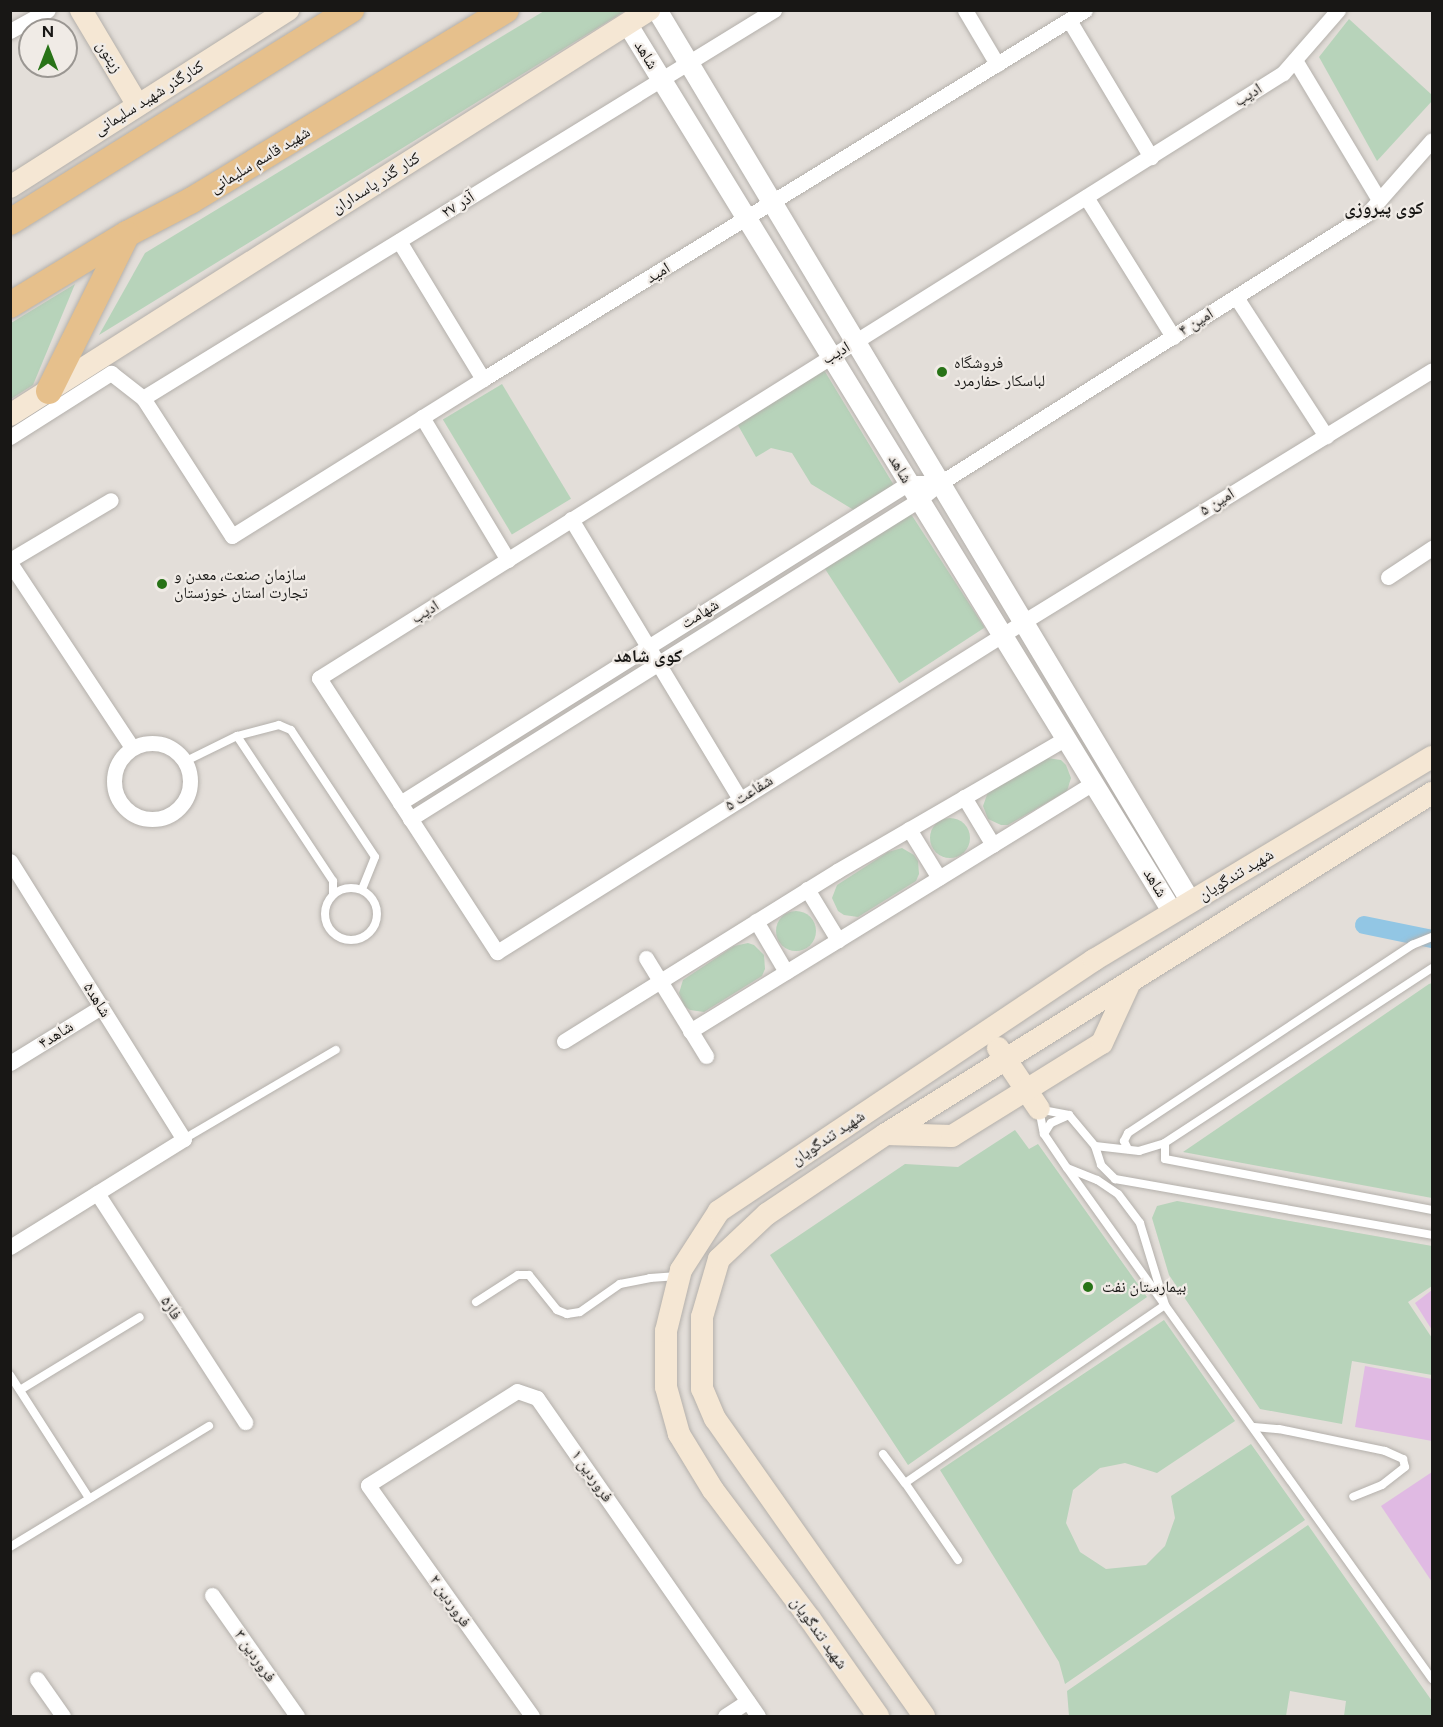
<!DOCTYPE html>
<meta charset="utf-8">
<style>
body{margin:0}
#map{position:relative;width:1443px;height:1727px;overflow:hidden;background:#e3ded9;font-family:Figtree,"Noto Naskh Arabic",sans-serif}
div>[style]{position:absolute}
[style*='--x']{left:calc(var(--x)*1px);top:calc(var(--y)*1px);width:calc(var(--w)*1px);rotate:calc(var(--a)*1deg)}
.green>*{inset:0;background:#b7d3ba;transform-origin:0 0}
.round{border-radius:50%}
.canal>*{height:18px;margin:-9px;padding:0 9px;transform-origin:9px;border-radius:9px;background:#92c6e4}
.building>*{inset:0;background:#e0bae3}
.roads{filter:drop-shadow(0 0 2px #b4b0ab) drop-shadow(0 0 2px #b4b0ab)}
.service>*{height:8px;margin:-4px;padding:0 4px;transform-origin:4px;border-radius:4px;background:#fff}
.service>.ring{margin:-4px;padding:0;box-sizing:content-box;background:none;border:8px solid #fff;border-radius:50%}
.minor>*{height:15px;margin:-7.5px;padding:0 7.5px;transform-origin:7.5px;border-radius:7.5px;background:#fff}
.minor>.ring{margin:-7.5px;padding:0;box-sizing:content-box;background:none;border:15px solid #fff;border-radius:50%}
.tertiary>*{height:20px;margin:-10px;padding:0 10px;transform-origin:10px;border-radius:10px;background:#fff}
.secondary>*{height:22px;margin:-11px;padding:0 11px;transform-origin:11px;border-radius:11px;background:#f5e7d4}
.trunk>*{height:26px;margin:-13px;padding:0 13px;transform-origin:13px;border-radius:13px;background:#e6c08c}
.dots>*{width:16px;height:16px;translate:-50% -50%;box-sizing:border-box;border:3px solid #f0ebe6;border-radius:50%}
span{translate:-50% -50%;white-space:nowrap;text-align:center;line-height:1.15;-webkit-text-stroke:4.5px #f0ebe6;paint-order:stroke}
.street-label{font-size:16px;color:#181715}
.poi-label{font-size:16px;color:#181715}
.left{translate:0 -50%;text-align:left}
.neighbourhood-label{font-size:18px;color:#181715;font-weight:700}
.frame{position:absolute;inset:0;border:12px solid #181715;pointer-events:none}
.north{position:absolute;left:18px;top:18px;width:60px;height:60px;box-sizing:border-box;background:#f0ebe6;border:2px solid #9a9692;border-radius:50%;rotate:0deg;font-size:16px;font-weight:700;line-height:24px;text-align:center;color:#181715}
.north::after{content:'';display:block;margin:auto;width:21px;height:27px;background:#287317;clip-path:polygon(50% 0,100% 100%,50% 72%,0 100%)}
</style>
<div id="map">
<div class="green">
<i style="clip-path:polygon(544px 11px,625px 11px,99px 335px,145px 253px)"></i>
<i style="clip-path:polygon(1349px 19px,1432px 95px,1432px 101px,1377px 161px,1319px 57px)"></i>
<i style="clip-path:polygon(75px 284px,33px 385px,11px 399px,11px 323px)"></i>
<i style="clip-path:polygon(821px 365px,895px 487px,857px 512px,811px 484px,792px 453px,771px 448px,756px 457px,735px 420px)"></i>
<i style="left:502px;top:384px;width:134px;height:69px;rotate:59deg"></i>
<i style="left:909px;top:511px;width:139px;height:102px;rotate:57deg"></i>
<i style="clip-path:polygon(1047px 758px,1061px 760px,1066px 765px,1071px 778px,1067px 791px,1008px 825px,1001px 825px,988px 819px,983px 806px,988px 792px)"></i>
<i class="round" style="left:930px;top:818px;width:40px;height:40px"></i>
<i style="clip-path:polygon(902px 848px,914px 855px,918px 861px,919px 874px,916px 881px,858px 917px,844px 915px,838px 911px,832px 898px,837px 885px,888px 852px)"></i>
<i class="round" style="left:776px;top:911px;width:40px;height:40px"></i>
<i style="clip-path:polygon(748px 943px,754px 945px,764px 955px,765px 969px,762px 976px,704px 1012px,690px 1010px,684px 1006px,679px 993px,683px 980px,734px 946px)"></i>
<i style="clip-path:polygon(1432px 983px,1432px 1198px,1183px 1152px,1429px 984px)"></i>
<i style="clip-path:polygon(1015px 1130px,1029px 1149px,1038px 1144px,1147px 1297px,908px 1465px,770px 1255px,905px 1164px,958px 1167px)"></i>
<i style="clip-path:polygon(1177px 1201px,1432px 1246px,1432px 1286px,1408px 1302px,1432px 1338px,1432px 1375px,1352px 1361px,1342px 1424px,1260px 1409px,1169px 1275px,1152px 1218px,1157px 1206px)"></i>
<i style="clip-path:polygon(1164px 1320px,1235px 1421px,1157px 1473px,1125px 1463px,1100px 1468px,1073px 1490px,1066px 1523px,1080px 1552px,1106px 1569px,1146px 1565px,1165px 1546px,1175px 1518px,1171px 1496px,1251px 1444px,1305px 1520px,1065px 1684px,1059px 1662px,940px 1470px)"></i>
<i style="clip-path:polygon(1308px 1525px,1432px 1701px,1432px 1716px,1344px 1716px,1346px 1701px,1290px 1691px,1286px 1716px,1069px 1716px,1067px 1691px)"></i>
</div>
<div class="canal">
<i style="--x:1364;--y:925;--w:69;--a:11.6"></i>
</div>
<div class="building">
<i style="clip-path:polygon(1432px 1290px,1432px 1330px,1415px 1303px)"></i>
<i style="clip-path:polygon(1365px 1366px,1432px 1379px,1432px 1441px,1355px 1427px)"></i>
<i style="clip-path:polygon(1432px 1472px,1432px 1582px,1381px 1506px)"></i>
</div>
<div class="roads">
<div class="service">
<i style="--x:237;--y:736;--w:174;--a:56.5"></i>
<i style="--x:333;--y:881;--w:13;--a:90"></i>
<i style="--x:186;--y:761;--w:57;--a:-26.1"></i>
<i style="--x:237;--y:736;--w:43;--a:-14.7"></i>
<i style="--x:279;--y:725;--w:13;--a:23"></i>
<i style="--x:291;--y:730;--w:152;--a:56.5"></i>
<i style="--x:375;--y:857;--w:35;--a:112"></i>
<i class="ring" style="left:325px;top:888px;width:44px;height:44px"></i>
<i style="--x:1432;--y:968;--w:319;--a:146.8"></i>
<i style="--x:1165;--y:1143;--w:27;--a:163"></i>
<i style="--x:1139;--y:1151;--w:44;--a:-173.5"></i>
<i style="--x:1095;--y:1146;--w:40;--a:-130"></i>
<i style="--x:1069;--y:1115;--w:31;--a:-169"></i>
<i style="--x:1039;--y:1109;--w:25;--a:79"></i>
<i style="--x:1044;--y:1134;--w:41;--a:55.9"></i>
<i style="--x:1067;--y:1168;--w:628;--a:54.46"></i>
<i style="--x:1044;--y:1134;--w:13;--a:-58"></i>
<i style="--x:1051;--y:1123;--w:20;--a:-24"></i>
<i style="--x:184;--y:1139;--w:176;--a:-30.4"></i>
<i style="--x:1165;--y:1143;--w:16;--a:90"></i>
<i style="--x:1165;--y:1159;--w:272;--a:10.8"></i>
<i style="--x:1095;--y:1146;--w:20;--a:72"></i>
<i style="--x:1101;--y:1165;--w:20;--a:45"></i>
<i style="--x:1115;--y:1179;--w:322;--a:10"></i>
<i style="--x:1128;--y:1149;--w:9;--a:-117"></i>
<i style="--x:1124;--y:1141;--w:9;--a:-63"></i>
<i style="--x:1128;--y:1133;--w:341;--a:-33.5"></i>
<i style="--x:1412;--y:945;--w:22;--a:-22"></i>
<i style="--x:476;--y:1302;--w:50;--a:-32.7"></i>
<i style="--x:518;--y:1275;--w:11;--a:0"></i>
<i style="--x:529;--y:1275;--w:45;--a:51.3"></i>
<i style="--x:557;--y:1310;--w:11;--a:22"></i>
<i style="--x:567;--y:1314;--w:13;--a:-9"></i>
<i style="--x:580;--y:1312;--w:49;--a:-35"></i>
<i style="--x:620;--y:1284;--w:31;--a:-11"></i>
<i style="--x:650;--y:1278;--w:28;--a:-4"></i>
<i style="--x:10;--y:1375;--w:146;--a:57.3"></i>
<i style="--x:20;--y:1390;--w:140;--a:-31.3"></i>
<i style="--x:1254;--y:1427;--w:25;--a:5"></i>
<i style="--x:1279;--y:1429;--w:108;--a:11.7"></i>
<i style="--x:1385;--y:1451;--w:20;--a:24"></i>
<i style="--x:1403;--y:1459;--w:8;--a:76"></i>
<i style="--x:1405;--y:1467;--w:29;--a:142"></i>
<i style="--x:1382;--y:1485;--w:31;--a:158"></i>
<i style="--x:883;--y:1454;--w:36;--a:53"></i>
<i style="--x:10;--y:1547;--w:233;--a:-31.3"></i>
<i style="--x:958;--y:1560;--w:93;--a:-124.5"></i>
<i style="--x:905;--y:1483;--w:315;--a:-34.4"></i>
<i style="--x:1165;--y:1305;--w:86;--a:-107"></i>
<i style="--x:1140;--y:1223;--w:36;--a:-127"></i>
<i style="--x:1118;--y:1194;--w:25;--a:-146"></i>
<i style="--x:1097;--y:1180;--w:31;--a:-158"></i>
</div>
<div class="minor">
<i style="--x:965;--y:10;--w:63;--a:59.3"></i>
<i style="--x:1338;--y:10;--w:84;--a:131.1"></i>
<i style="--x:1283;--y:73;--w:1138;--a:147.89"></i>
<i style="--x:319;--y:678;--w:327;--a:57"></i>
<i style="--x:497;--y:952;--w:621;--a:-32.1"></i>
<i style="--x:1023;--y:622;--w:480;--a:-31.6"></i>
<i style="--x:1069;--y:20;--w:160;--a:59.1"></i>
<i style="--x:10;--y:31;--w:43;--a:-28.9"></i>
<i style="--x:1295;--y:60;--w:163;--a:59"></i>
<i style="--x:1086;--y:197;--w:165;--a:58.1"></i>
<i style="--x:399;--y:241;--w:162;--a:58.7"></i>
<i style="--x:1236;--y:297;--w:166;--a:57.1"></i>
<i style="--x:143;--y:398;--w:741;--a:-31.59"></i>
<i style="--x:422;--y:417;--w:167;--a:59"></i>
<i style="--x:10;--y:437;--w:120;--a:-32.4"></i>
<i style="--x:111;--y:373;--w:41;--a:38"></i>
<i style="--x:143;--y:398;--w:164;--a:57.2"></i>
<i style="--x:232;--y:536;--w:296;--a:-32"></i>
<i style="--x:483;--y:379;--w:706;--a:-31.51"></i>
<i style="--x:571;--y:519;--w:327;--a:58.9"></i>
<i style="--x:10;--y:560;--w:117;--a:-30.7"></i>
<i style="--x:10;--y:563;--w:221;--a:56.5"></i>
<i style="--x:1388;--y:577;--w:53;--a:-33.4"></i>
<i class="ring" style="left:114px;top:743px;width:61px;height:61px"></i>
<i style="--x:964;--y:797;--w:56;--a:58.9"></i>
<i style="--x:400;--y:803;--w:601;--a:-32.16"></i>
<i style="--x:909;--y:483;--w:31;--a:0"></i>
<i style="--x:410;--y:819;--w:601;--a:-32.08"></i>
<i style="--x:919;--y:500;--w:27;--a:-39"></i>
<i style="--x:940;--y:483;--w:505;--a:-32.21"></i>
<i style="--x:1367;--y:214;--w:98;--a:-48.7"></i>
<i style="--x:909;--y:829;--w:57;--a:58.5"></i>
<i style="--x:10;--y:861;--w:328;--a:58"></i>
<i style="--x:184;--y:1139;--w:205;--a:148.2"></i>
<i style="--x:807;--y:889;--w:60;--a:58.7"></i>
<i style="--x:756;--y:921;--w:59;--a:59.5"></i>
<i style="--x:646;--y:958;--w:115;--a:58.5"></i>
<i style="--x:690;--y:1031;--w:473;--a:-31.6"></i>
<i style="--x:564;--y:1041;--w:322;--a:-31.9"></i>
<i style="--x:837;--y:871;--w:265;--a:-30.1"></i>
<i style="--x:10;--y:1063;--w:107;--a:-31.6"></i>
<i style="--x:97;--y:1193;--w:273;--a:57.1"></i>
<i style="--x:212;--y:1595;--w:148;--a:54.9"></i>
<i style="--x:37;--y:1679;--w:45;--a:54.9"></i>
<i style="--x:532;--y:1716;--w:283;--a:-125.4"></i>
<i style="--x:368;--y:1485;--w:176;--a:-32.2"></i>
<i style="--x:517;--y:1391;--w:21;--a:19"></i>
<i style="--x:537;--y:1398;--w:387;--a:55.2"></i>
<i style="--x:725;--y:1716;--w:27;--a:-33"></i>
</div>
<div class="tertiary">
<i style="--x:657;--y:10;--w:1040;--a:59.09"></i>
<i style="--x:628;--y:25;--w:1042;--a:58.46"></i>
</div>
<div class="secondary">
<i style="--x:81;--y:10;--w:109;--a:59.2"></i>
<i style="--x:10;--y:187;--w:330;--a:-32.5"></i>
<i style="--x:10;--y:415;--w:757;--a:-32.37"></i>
<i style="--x:998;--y:1048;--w:73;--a:56.1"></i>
<i style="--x:886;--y:1134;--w:66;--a:1.7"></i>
<i style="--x:952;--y:1136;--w:176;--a:-31.8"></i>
<i style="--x:1102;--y:1043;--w:67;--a:-65.3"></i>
<i style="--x:878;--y:1716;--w:118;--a:-125"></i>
<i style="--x:810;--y:1619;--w:161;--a:-126.9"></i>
<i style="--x:713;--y:1490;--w:66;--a:-121.3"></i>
<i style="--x:679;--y:1434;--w:49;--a:-105.5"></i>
<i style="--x:666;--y:1387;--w:56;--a:-90"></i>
<i style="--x:666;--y:1331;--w:63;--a:-76.2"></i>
<i style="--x:681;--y:1270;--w:70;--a:-57.2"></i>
<i style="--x:719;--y:1211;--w:451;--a:-33.8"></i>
<i style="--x:1094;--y:960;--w:394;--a:-31"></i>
<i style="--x:924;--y:1716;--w:363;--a:-125.1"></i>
<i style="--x:715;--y:1419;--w:33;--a:-113"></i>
<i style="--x:702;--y:1389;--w:72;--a:-90"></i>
<i style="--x:702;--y:1317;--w:60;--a:-73.7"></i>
<i style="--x:719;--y:1259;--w:66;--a:-43.2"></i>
<i style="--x:767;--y:1214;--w:143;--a:-33.9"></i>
<i style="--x:886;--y:1134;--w:644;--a:-31.99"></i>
</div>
<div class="trunk">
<i style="--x:10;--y:222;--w:402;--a:-31.9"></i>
<i style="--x:10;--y:305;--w:137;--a:-31.3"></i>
<i style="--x:127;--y:234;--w:73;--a:-27.6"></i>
<i style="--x:192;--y:200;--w:367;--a:-31.2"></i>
<i style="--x:49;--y:391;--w:175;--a:-63.6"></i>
</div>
</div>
<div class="dots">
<i style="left:942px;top:372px;background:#287317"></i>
<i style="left:162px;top:584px;background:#287317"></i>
<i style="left:1088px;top:1287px;background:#287317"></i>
</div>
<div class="street-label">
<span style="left:646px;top:55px;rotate:58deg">شاهد</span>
<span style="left:109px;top:57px;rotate:59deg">زیتون</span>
<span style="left:1248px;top:95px;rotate:-32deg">ادیب</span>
<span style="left:149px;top:98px;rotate:-32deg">کنارگذر شهید سلیمانی</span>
<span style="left:260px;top:160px;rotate:-31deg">شهید قاسم سلیمانی</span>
<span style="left:376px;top:183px;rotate:-32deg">کنار گذر پاسداران</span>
<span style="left:458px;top:205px;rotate:-32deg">آذر ۲۷</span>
<span style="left:658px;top:273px;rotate:-31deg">امید</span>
<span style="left:1196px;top:322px;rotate:-32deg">امین ۴</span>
<span style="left:836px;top:353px;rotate:-30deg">ادیب</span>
<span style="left:900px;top:469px;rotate:59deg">شاهد</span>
<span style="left:1217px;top:502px;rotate:-32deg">امین ۵</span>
<span style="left:425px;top:612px;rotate:-32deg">ادیب</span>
<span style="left:700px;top:614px;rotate:-32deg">شهامت</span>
<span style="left:749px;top:793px;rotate:-32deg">شفاعت ۵</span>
<span style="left:1236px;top:875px;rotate:-31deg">شهید تندگویان</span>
<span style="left:1155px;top:883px;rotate:58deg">شاهد</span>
<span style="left:97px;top:1000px;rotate:58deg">شاهد۵</span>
<span style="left:56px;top:1035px;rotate:-32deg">شاهد۴</span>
<span style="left:828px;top:1138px;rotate:-34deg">شهید تندگویان</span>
<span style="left:171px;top:1308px;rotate:57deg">فاز۵</span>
<span style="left:592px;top:1476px;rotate:55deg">فروردین ۱</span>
<span style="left:450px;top:1601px;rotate:55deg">فروردین ۲</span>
<span style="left:819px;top:1633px;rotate:54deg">شهید تندگویان</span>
<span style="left:255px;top:1656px;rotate:55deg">فروردین ۳</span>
</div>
<div class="poi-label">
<span class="left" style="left:954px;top:372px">فروشگاه<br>لباسکار حفارمرد</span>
<span class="left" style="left:174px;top:584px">سازمان صنعت، معدن و<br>تجارت استان خوزستان</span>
<span class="left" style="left:1102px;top:1287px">بیمارستان نفت</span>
</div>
<div class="neighbourhood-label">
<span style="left:1384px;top:208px">کوی پیروزی</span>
<span style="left:648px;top:656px">کوی شاهد</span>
</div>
<div class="frame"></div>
<div class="north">N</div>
</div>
